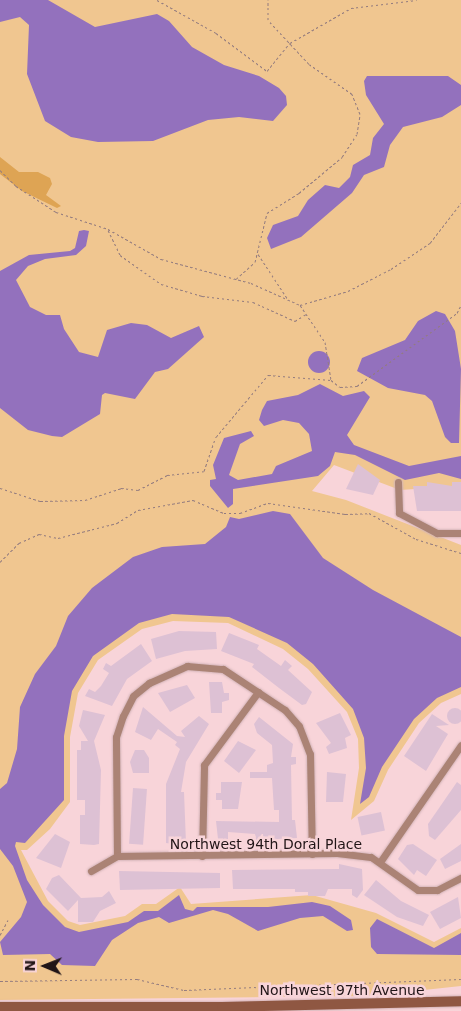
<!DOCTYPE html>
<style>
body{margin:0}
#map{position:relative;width:461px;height:1011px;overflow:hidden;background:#f8d4d9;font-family:"DejaVu Sans",sans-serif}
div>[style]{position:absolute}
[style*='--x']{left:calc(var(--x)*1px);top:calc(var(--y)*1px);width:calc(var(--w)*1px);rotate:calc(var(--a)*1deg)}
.green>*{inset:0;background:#f0c690}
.forest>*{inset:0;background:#dea454}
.water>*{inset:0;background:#9371bd}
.round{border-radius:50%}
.building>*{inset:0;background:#ddc1d4;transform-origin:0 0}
.path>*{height:1px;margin-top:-0.5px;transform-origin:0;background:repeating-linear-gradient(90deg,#937b7e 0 2.5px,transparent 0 5px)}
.roads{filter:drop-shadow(0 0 1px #d1b2b6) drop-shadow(0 0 1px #d1b2b6)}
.street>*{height:7px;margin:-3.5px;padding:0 3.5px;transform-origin:3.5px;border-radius:3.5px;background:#ab8375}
.secondary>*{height:10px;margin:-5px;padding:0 5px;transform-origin:5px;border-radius:5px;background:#8f5742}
span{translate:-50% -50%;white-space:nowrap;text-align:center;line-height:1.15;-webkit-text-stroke:5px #f8d4d9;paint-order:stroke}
.street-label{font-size:14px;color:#211517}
.north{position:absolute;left:20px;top:941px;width:50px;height:50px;-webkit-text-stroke:4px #f8d4d9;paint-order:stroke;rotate:271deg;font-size:14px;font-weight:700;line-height:20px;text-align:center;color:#211517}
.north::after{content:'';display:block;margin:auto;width:18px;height:22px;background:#211517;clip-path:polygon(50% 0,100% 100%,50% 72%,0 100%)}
</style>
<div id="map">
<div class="green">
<i style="clip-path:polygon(0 0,461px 0,461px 486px,400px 490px,334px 465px,312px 491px,346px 500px,461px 545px,461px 694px,441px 703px,419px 723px,388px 770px,374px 801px,351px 820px,359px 768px,358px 739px,347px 712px,308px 669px,283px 649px,228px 623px,173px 621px,142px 629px,98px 660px,78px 693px,70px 737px,70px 802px,50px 829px,27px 850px,21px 850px,48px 901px,68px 921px,80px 925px,125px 916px,142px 904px,156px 904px,180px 887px,191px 904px,312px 895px,376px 913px,434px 942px,461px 928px,461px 986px,368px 996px,0 1000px)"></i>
</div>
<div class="forest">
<i style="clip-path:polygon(0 157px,19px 172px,38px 172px,50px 178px,52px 184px,46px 195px,61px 206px,57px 208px,22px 191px,0 174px)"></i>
</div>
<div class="water">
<i style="clip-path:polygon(0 0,48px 0,95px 27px,157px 14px,169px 21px,192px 47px,224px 65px,259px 76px,279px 88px,286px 96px,287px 105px,273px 121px,239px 117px,208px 120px,153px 141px,98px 142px,71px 137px,45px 121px,27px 74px,29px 25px,20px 17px,0 22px)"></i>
<i style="clip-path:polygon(367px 76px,448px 76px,461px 85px,461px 105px,442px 117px,403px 127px,390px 145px,384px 167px,364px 175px,352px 193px,301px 237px,271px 249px,267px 238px,273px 225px,298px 216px,308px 200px,325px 185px,339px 188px,350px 177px,353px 165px,370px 155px,373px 138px,384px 124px,366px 95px,364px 81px)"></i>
<i style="clip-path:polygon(84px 230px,89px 231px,86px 246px,76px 255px,45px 259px,28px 266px,16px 280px,30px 307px,46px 315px,60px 315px,64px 329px,79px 352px,98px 357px,107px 330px,131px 323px,147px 325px,171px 338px,199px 326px,204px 337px,168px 369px,155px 372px,135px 399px,105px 393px,102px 395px,100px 414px,62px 437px,52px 436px,28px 430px,0 408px,0 271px,29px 255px,70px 251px,75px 248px,79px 231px)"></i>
<i style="clip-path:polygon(436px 311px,445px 314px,455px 331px,461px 369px,459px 443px,451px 443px,445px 437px,432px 401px,425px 395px,388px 388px,357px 371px,362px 358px,405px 340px,418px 321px)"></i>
<i class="round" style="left:308px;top:351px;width:22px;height:22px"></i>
<i style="clip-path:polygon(320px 384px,343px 396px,364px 391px,370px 397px,347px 435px,354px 445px,409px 466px,461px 456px,461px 479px,439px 473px,405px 480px,355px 455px,335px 452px,330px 466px,318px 476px,233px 489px,233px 504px,228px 508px,210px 486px,210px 480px,216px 479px,213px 465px,224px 438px,251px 431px,254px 436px,240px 444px,229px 475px,238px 480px,272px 474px,276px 466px,312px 451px,309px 434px,299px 423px,283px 420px,264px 426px,259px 420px,262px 410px,267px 401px,298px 395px)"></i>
<i style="clip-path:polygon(273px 511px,290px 514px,323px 558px,373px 590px,461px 637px,461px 687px,437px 698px,414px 719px,382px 767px,369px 797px,360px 804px,366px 768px,364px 738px,353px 709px,313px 664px,287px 643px,229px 617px,172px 614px,139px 623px,93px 656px,72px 691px,64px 736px,64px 800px,25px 843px,16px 842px,15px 846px,27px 880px,43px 905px,65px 927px,79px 932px,128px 922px,144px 911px,158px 911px,179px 895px,185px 909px,193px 911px,197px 907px,268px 907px,312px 902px,330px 906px,351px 920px,353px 930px,347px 931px,323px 916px,300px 918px,258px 931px,228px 914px,213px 910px,169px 923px,159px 917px,138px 923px,112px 940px,95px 966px,62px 965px,50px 954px,3px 955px,0 942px,21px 917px,27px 902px,13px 866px,0 849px,0 789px,7px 783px,17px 749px,20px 707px,35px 674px,56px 646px,68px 616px,92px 588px,133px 557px,162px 547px,205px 544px,226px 527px,230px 517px,239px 519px)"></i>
<i style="clip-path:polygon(377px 919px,434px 948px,461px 933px,461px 955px,377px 954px,371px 947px,370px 928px)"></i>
</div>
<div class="building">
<i style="clip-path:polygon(358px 464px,380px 480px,373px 495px,346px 489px)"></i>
<i style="clip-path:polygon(427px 482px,452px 486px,452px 482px,461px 482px,461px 511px,417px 511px,413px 486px,427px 486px)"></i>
<i style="clip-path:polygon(179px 631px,216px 632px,217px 649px,185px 651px,156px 659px,151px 639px)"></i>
<i style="clip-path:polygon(229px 633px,259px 645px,257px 649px,281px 666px,285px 660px,292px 666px,288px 670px,312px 692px,306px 704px,302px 705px,279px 688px,252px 667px,254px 664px,221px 651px)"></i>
<i style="clip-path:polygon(141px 644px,152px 661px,127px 679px,112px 706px,85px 696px,89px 689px,95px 692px,101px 686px,109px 673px,103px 669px,106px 663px,111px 666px)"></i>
<i style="clip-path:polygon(209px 682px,222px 682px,224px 693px,229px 693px,229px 700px,222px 702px,222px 713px,211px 713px)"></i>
<i style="clip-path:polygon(187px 685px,195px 698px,170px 712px,158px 693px)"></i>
<i style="clip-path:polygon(143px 707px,177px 736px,185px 737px,181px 731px,199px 716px,209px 724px,186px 762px,181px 792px,184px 792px,186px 843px,181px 845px,166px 843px,166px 784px,180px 749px,175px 745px,177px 742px,158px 729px,151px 740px,135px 732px)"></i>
<i class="round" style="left:447px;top:708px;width:16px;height:16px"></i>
<i style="clip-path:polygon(83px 710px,105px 715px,94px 741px,101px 770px,99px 844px,94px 845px,80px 844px,80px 815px,85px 815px,85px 800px,77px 800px,77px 750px,81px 750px,81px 741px,88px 741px,79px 726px)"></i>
<i style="clip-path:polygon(340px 713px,351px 735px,345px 738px,347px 748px,329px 754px,326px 747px,331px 743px,316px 723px)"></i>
<i style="clip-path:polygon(432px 714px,449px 725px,436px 726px,448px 734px,426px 771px,404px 756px)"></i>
<i style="clip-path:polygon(259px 717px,293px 744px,291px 757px,296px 757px,296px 764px,291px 765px,292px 820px,295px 820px,297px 838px,256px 840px,255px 834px,228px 832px,228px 839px,218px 839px,216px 821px,279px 822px,279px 810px,274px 810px,272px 778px,250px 778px,250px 772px,267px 772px,267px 765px,273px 763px,272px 745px,257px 733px,254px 724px)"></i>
<i style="clip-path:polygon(238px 741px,256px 750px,239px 773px,224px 761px)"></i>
<i style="clip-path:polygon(135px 750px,144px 750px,149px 758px,149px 773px,133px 773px,130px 762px)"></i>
<i style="clip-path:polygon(327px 772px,346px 774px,343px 802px,326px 802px)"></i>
<i style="clip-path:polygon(221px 782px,242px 782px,238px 809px,222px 809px,222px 800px,216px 800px,216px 793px,221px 793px)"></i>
<i style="clip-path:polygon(457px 782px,461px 785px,461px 810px,435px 840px,429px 836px,428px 824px)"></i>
<i style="left:133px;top:788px;width:14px;height:56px;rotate:4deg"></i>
<i style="left:381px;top:812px;width:19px;height:24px;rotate:78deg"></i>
<i style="clip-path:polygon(55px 834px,70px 842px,61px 868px,36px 858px)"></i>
<i style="clip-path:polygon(413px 844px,437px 860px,426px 876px,417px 870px,414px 875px,398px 859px,407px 845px)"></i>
<i style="clip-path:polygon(461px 844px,461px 861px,445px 869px,440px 859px)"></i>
<i style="clip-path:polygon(339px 864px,362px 869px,363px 890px,357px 898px,352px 895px,352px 889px,328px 889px,325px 896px,308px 896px,308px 892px,295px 892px,295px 889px,233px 889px,232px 870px,339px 869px)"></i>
<i style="clip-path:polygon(119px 871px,220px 873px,220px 888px,120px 890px)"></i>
<i style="clip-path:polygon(59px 875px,81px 898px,102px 897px,109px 891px,116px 903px,100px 911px,93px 922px,78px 922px,78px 900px,68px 911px,46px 889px,52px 878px)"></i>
<i style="clip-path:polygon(376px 880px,401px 901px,429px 915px,423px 926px,397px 917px,364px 895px)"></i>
<i style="clip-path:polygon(458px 897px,461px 918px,440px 929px,430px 912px)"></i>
</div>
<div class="path">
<i style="--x:157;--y:0;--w:68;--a:29.2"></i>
<i style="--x:216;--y:33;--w:64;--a:36.7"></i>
<i style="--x:267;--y:71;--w:36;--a:-51"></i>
<i style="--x:290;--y:43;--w:70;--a:-29.8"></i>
<i style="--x:351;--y:8;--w:66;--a:-6.9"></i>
<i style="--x:0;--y:170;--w:23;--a:45"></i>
<i style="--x:16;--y:186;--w:48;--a:33"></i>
<i style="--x:56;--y:212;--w:55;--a:18.1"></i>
<i style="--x:108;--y:229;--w:61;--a:29.5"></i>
<i style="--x:161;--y:259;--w:93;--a:14.9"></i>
<i style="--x:251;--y:283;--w:54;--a:24.2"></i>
<i style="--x:300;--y:305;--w:50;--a:-16.3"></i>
<i style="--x:348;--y:291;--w:48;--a:-27.1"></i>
<i style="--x:391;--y:269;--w:47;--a:-33.7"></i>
<i style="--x:430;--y:243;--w:51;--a:-52.2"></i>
<i style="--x:108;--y:230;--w:28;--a:64"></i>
<i style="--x:120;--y:255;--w:50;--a:35.3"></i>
<i style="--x:161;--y:284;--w:43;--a:16.3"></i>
<i style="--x:202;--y:296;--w:51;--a:6.7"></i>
<i style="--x:253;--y:302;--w:46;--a:24.3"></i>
<i style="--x:295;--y:321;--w:13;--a:-32"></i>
<i style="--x:258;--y:254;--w:53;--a:56.6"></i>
<i style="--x:236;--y:279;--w:25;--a:-42"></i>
<i style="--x:255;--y:262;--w:50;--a:-76.2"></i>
<i style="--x:267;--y:213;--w:38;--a:-32"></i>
<i style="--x:299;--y:193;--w:56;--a:-39.9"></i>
<i style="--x:342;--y:157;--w:27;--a:-57"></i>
<i style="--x:357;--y:134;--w:20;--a:-81"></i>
<i style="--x:360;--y:114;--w:22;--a:-112"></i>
<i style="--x:352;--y:94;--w:52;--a:-145.1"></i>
<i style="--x:309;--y:64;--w:60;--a:-133"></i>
<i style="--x:268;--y:20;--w:20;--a:-90"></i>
<i style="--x:300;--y:305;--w:45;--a:56"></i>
<i style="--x:325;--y:342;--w:38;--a:81"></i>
<i style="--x:331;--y:380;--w:11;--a:38"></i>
<i style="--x:340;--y:387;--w:17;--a:-3"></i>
<i style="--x:357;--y:386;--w:124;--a:-36.1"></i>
<i style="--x:457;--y:313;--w:9;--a:-63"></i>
<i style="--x:0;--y:488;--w:42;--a:18"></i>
<i style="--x:40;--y:501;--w:45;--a:-1.3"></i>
<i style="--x:85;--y:500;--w:38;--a:-18"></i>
<i style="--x:121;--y:488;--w:17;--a:7"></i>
<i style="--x:138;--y:490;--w:33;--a:-27"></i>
<i style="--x:167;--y:475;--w:37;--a:-6"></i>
<i style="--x:204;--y:471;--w:36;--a:-71"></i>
<i style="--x:216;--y:437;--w:81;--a:-50"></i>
<i style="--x:268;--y:375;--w:63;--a:4.5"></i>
<i style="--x:0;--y:562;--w:27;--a:-45"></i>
<i style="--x:19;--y:543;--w:22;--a:-24"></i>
<i style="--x:39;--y:534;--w:19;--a:12"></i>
<i style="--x:58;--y:538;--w:61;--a:-14.3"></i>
<i style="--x:117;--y:523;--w:25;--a:-32"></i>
<i style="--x:138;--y:510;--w:56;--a:-10.3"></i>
<i style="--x:193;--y:500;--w:34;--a:23"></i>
<i style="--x:224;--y:513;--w:16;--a:0"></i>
<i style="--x:240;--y:513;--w:30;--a:-20"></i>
<i style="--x:268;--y:503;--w:78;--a:8.1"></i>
<i style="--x:345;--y:514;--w:24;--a:-2"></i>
<i style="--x:369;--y:513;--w:54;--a:29"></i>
<i style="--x:416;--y:539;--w:47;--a:17.3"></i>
<i style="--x:0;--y:935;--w:17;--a:-62"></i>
<i style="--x:0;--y:981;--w:137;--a:-0.8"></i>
<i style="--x:137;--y:979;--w:48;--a:13.2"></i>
<i style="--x:184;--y:990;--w:277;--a:-2.3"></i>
</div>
<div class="roads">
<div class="street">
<i style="--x:398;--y:482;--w:31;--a:88"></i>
<i style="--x:399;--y:513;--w:43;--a:27.8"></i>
<i style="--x:437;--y:533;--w:24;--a:0"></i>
<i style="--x:117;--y:856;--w:119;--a:-90.5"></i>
<i style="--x:116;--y:737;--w:22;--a:-72"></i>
<i style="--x:123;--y:716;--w:22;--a:-63"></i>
<i style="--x:133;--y:696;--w:21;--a:-39"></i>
<i style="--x:149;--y:683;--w:42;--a:-24.1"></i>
<i style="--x:187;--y:666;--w:36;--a:5"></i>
<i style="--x:223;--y:669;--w:74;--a:33.5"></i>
<i style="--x:285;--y:710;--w:21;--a:49"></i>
<i style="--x:299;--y:726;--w:30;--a:69"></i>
<i style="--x:310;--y:754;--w:100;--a:88.9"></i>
<i style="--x:202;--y:856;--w:91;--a:-88.7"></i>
<i style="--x:204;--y:765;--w:91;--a:-53.5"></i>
<i style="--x:380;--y:862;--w:142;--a:-55.3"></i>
<i style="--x:91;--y:871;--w:30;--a:-30"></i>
<i style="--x:117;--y:856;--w:220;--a:-0.8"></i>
<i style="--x:337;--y:853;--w:34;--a:7"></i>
<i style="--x:371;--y:857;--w:57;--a:35.1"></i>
<i style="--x:418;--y:890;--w:19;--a:0"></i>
<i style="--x:437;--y:890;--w:27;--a:-27"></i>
</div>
<div class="secondary">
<i style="--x:0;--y:1007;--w:222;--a:0"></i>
<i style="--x:222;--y:1007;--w:239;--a:-1.4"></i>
</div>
</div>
<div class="street-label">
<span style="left:266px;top:844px">Northwest 94th Doral Place</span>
<span style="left:342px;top:990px">Northwest 97th Avenue</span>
</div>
<div class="north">N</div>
</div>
